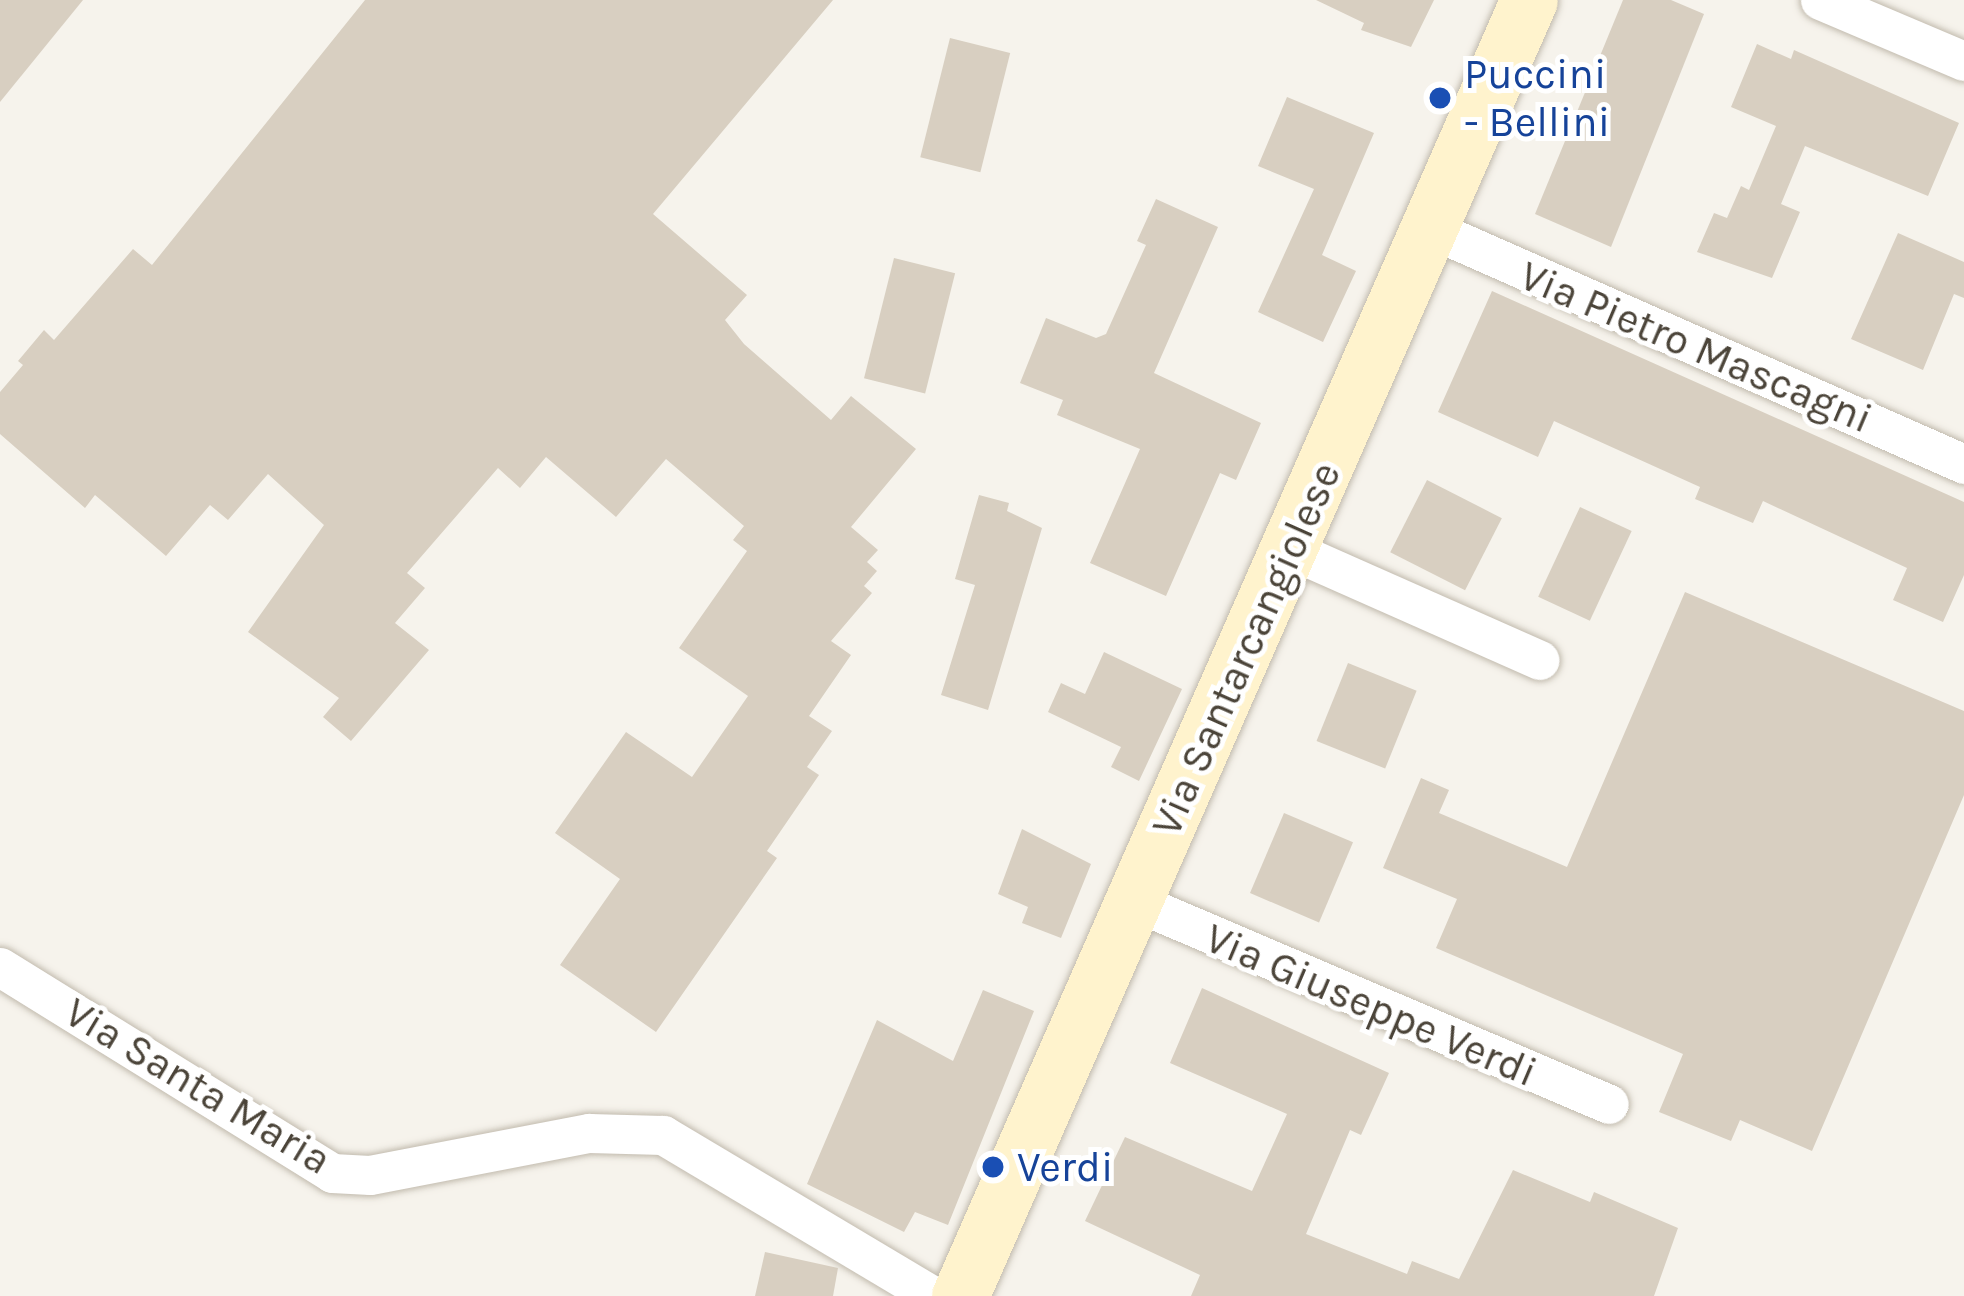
<!DOCTYPE html>
<style>
body{margin:0}
#map{position:relative;width:1964px;height:1296px;overflow:hidden;background:#f6f3ec;font-family:Karla,sans-serif}
div>[style]{position:absolute}
[style*='--x']{left:calc(var(--x)*1px);top:calc(var(--y)*1px);width:calc(var(--w)*1px);rotate:calc(var(--a)*1deg)}
.building>*{inset:0;background:#d8cfc1;transform-origin:0 0}
.roads{filter:drop-shadow(0 0 3px #c2bbae) drop-shadow(0 0 3px #c2bbae)}
.minor>*{height:39px;margin:-19.5px;padding:0 19.5px;transform-origin:19.5px;border-radius:19.5px;background:#fff}
.secondary>*{height:57px;margin:-28.5px;padding:0 28.5px;transform-origin:28.5px;border-radius:28.5px;background:#fff3cd}
.dots>*{width:33px;height:33px;translate:-50% -50%;box-sizing:border-box;border:6px solid #fff;border-radius:50%}
span{translate:-50% -50%;white-space:nowrap;text-align:center;line-height:1.15;-webkit-text-stroke:10px #fff;paint-order:stroke}
.transit-label{font-size:42px;color:#164399}
.left{translate:0 -50%;text-align:left}
.street-label{font-size:42px;color:#4b4439}
</style>
<div id="map">
<div class="building">
<i style="clip-path:polygon(0 0,83px 0,0 102px)"></i>
<i style="clip-path:polygon(365px 0,833px 0,653px 214px,747px 295px,725px 320px,744px 344px,831px 420px,851px 396px,916px 449px,851px 527px,878px 550px,867px 562px,877px 571px,864px 586px,872px 593px,831px 641px,851px 655px,809px 716px,832px 731px,807px 767px,819px 775px,767px 851px,777px 858px,656px 1032px,560px 965px,620px 879px,555px 833px,626px 732px,692px 777px,748px 696px,679px 648px,747px 551px,733px 540px,744px 526px,666px 459px,616px 517px,546px 457px,520px 488px,498px 468px,407px 573px,425px 588px,395px 623px,429px 650px,351px 741px,323px 717px,339px 698px,248px 632px,324px 525px,268px 474px,228px 520px,210px 505px,166px 556px,95px 495px,85px 508px,0 434px,0 392px,23px 365px,18px 361px,44px 330px,54px 340px,133px 249px,152px 265px)"></i>
<i style="clip-path:polygon(1316px 0,1434px 0,1411px 47px,1361px 30px,1364px 23px)"></i>
<i style="clip-path:polygon(1623px 0,1671px 0,1704px 14px,1611px 247px,1535px 214px)"></i>
<i style="left:950px;top:38px;width:62px;height:123px;rotate:14deg"></i>
<i style="clip-path:polygon(1757px 44px,1791px 59px,1794px 50px,1959px 123px,1928px 196px,1805px 146px,1781px 204px,1800px 212px,1772px 278px,1697px 252px,1714px 213px,1727px 218px,1741px 186px,1749px 190px,1776px 126px,1731px 107px)"></i>
<i style="clip-path:polygon(1287px 97px,1374px 133px,1322px 255px,1356px 271px,1323px 342px,1258px 312px,1314px 189px,1258px 166px)"></i>
<i style="clip-path:polygon(1156px 199px,1218px 227px,1154px 373px,1261px 423px,1236px 480px,1220px 473px,1166px 596px,1090px 563px,1140px 449px,1057px 415px,1063px 400px,1020px 383px,1046px 318px,1096px 338px,1106px 334px,1146px 245px,1137px 241px)"></i>
<i style="clip-path:polygon(1898px 233px,1964px 262px,1964px 298px,1954px 294px,1923px 370px,1851px 339px)"></i>
<i style="left:894px;top:258px;width:63px;height:124px;rotate:14deg"></i>
<i style="clip-path:polygon(1492px 291px,1964px 502px,1964px 575px,1943px 622px,1893px 600px,1907px 568px,1763px 501px,1753px 523px,1695px 499px,1700px 487px,1554px 421px,1538px 457px,1438px 412px)"></i>
<i style="left:1427px;top:480px;width:84px;height:81px;rotate:27deg"></i>
<i style="clip-path:polygon(979px 495px,1009px 503px,1007px 511px,1042px 528px,988px 710px,941px 695px,975px 585px,955px 579px)"></i>
<i style="left:1580px;top:507px;width:57px;height:99px;rotate:25deg"></i>
<i style="clip-path:polygon(1685px 592px,1964px 711px,1964px 795px,1812px 1151px,1740px 1120px,1731px 1141px,1659px 1112px,1683px 1054px,1436px 948px,1457px 899px,1383px 868px,1421px 778px,1449px 790px,1439px 813px,1567px 867px)"></i>
<i style="clip-path:polygon(1104px 652px,1182px 689px,1139px 781px,1111px 767px,1121px 747px,1048px 712px,1061px 683px,1085px 694px)"></i>
<i style="left:1348px;top:663px;width:74px;height:84px;rotate:22deg"></i>
<i style="left:1284px;top:813px;width:75px;height:87px;rotate:23deg"></i>
<i style="clip-path:polygon(1022px 829px,1091px 864px,1061px 938px,1022px 923px,1028px 907px,998px 894px)"></i>
<i style="clip-path:polygon(1202px 988px,1389px 1073px,1361px 1135px,1350px 1130px,1306px 1234px,1407px 1274px,1412px 1261px,1459px 1279px,1513px 1170px,1590px 1202px,1594px 1192px,1678px 1228px,1654px 1296px,1191px 1296px,1200px 1275px,1085px 1221px,1125px 1137px,1252px 1191px,1287px 1114px,1170px 1063px)"></i>
<i style="clip-path:polygon(983px 990px,1034px 1011px,948px 1225px,915px 1212px,904px 1232px,807px 1184px,877px 1020px,953px 1061px)"></i>
<i style="clip-path:polygon(765px 1252px,838px 1268px,833px 1296px,755px 1296px)"></i>
</div>
<div class="roads">
<div class="minor">
<i style="--x:1820;--y:0;--w:156;--a:23"></i>
<i style="--x:1429;--y:228;--w:585;--a:23.8"></i>
<i style="--x:1289;--y:549;--w:274;--a:23.9"></i>
<i style="--x:1136;--y:902;--w:514;--a:23.13"></i>
<i style="--x:0;--y:967;--w:391;--a:31.8"></i>
<i style="--x:332;--y:1173;--w:38;--a:3"></i>
<i style="--x:370;--y:1175;--w:223;--a:-10.9"></i>
<i style="--x:589;--y:1133;--w:74;--a:1.5"></i>
<i style="--x:663;--y:1135;--w:314;--a:30.8"></i>
</div>
<div class="secondary">
<i style="--x:960;--y:1296;--w:1415;--a:-66.3"></i>
</div>
</div>
<div class="dots">
<i style="left:1440px;top:98px;background:#1a4fb4"></i>
<i style="left:993px;top:1167px;background:#1a4fb4"></i>
</div>
<div class="transit-label">
<span class="left" style="left:1464px;top:98px">Puccini<br>- Bellini</span>
<span class="left" style="left:1017px;top:1167px">Verdi</span>
</div>
<div class="street-label">
<span style="left:1696px;top:347px;rotate:23deg">Via Pietro Mascagni</span>
<span style="left:1246px;top:649px;rotate:-66deg">Via Santarcangiolese</span>
<span style="left:1371px;top:1005px;rotate:23deg">Via Giuseppe Verdi</span>
<span style="left:198px;top:1086px;rotate:31deg">Via Santa Maria</span>
</div>
</div>
